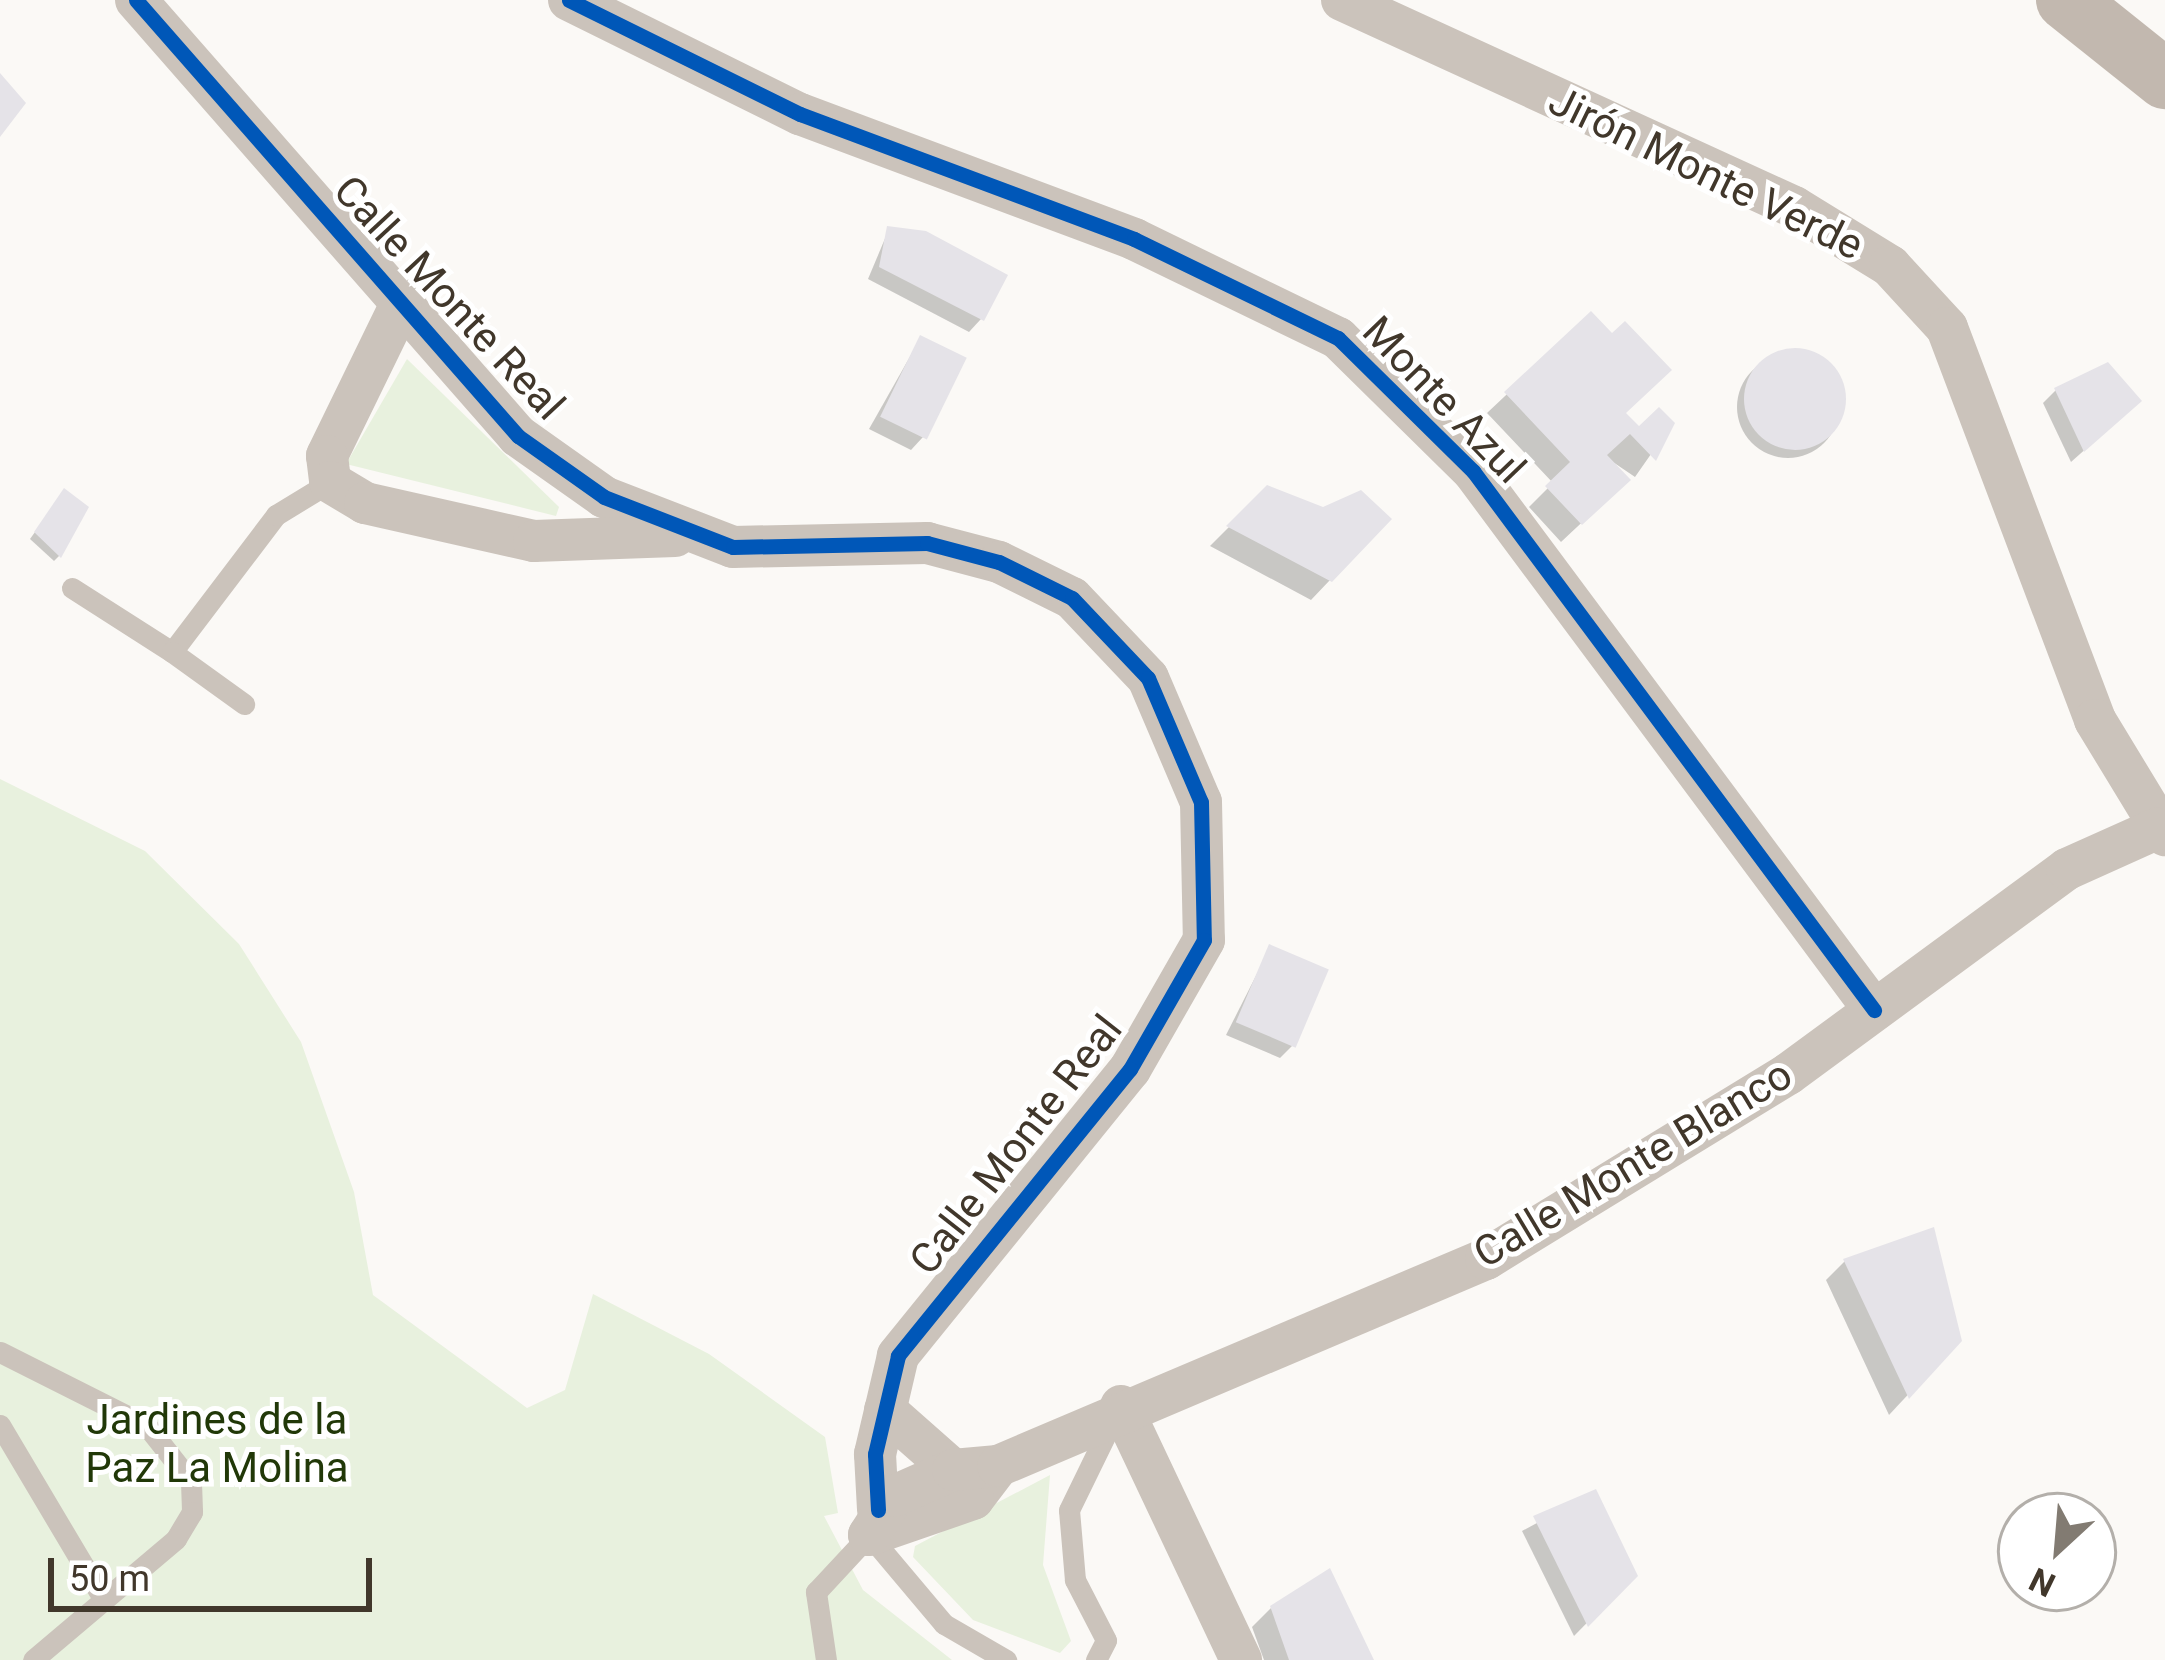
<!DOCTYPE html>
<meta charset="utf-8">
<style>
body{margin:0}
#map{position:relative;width:2165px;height:1660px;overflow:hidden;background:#fbf9f6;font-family:Roboto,sans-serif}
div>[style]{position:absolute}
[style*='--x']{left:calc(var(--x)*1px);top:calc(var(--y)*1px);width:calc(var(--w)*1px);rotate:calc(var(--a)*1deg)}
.green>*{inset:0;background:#e8f1de}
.shadow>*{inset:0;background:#0003}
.round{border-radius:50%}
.building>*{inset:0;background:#e5e3e8;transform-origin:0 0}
.lane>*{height:21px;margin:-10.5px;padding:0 10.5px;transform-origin:10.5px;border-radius:10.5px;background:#cbc3bb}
.street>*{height:42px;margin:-21px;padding:0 21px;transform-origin:21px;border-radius:21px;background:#cbc3bb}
.secondary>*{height:60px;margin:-30px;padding:0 30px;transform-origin:30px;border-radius:30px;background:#c2b8af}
.cycleway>*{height:15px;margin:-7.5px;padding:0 7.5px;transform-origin:7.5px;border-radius:7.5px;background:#0057b8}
span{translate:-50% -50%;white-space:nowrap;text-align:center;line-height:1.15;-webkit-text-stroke:10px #fff;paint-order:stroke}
.street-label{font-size:42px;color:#41372b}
.park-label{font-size:42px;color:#213808}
.north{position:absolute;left:1997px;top:1492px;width:120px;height:120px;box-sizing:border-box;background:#fff;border:3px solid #b3afaa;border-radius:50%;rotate:206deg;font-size:33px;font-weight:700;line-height:48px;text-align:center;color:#41372b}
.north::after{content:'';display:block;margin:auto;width:42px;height:54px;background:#827b72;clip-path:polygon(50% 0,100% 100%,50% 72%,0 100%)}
.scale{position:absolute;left:48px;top:1558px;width:324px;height:54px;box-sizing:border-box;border:6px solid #41372b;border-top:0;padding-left:15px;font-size:36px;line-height:42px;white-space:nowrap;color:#41372b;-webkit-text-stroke:9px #fff;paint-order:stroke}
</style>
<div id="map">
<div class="green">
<i style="clip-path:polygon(407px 359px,559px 507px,556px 516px,346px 464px)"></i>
<i style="clip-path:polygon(0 779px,145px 851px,239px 944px,301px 1042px,354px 1192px,373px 1295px,527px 1408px,565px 1390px,593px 1294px,709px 1354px,825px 1437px,838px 1513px,824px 1516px,863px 1590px,952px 1660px,0 1660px)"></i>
<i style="clip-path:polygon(1050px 1475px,1043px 1565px,1071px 1641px,1060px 1653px,973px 1620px,913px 1557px,915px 1546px)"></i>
</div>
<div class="shadow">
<i style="clip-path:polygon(889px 229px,981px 319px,969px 332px,868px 279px)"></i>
<i style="clip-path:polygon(1591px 315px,1623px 413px,1639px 430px,1672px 424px,1635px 477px,1604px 456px,1608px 498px,1561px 542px,1529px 507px,1553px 483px,1487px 413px)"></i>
<i style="clip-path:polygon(920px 339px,923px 437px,911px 450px,869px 429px)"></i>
<i class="round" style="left:1737px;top:356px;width:102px;height:102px"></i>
<i style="clip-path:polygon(2056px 390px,2126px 413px,2071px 462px,2043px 403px)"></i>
<i style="clip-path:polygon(1268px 488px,1323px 510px,1388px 519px,1311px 600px,1210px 546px)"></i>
<i style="clip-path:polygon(60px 497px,59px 556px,54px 561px,30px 539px)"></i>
<i style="clip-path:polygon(1270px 948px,1293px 1045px,1280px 1058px,1226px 1035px)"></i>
<i style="clip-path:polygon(1845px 1261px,1959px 1340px,1889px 1415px,1826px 1280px)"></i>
<i style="clip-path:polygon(1595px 1492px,1634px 1575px,1574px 1636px,1522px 1531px)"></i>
<i style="clip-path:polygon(1271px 1608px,1371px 1660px,1264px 1660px,1252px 1627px)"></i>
</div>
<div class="building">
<i style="clip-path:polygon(0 73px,26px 103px,0 137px)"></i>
<i style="clip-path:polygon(887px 226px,926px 231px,1008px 275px,984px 321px,879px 267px)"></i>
<i style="clip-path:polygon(1591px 311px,1612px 333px,1625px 321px,1672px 370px,1626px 413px,1639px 426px,1659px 407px,1675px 423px,1656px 461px,1630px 434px,1607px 455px,1631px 480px,1582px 525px,1545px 486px,1570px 462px,1504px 392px)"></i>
<i style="left:920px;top:335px;width:52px;height:91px;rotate:26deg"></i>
<i class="round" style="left:1744px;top:348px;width:102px;height:102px"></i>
<i style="clip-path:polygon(2108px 362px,2142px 401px,2084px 452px,2054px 388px)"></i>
<i style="clip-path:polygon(1267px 485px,1323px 507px,1361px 490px,1392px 519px,1332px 582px,1226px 526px)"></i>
<i style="clip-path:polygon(64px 488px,89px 507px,61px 558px,34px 532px)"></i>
<i style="left:1269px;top:944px;width:65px;height:85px;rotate:23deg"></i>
<i style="clip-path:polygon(1934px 1227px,1962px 1341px,1909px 1399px,1843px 1259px)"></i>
<i style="clip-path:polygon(1596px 1489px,1638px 1576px,1588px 1627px,1533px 1516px)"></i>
<i style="clip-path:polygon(1330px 1568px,1374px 1660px,1289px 1660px,1270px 1606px)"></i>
</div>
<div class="lane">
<i style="--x:72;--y:588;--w:119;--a:32.6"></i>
<i style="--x:172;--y:652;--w:172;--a:-52.8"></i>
<i style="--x:276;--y:515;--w:63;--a:-31.4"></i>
<i style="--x:172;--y:652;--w:89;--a:35.8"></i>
<i style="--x:0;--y:1352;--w:165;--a:26.7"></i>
<i style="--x:147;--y:1426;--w:71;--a:51.8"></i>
<i style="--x:191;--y:1482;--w:30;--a:88"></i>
<i style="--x:192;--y:1512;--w:31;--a:121"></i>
<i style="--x:176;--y:1539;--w:187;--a:139.8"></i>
<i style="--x:0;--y:1425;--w:200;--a:59.3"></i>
<i style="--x:826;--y:1660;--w:69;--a:-98.4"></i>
<i style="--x:816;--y:1592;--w:78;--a:-47.1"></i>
<i style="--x:869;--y:1535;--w:116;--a:49.9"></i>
<i style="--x:944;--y:1624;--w:72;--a:30.1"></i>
<i style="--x:1096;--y:1660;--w:22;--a:-63"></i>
<i style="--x:1106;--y:1640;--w:68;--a:-117.3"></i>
<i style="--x:1075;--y:1580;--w:70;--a:-94.9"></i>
<i style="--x:1069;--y:1510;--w:96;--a:-64"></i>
</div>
<div class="street">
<i style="--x:136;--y:0;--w:580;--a:48.78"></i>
<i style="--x:518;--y:436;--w:105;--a:35.3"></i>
<i style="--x:604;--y:497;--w:138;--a:21.2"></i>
<i style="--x:733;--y:547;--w:194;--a:-1.2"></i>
<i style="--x:927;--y:543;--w:74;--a:14.8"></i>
<i style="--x:999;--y:562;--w:81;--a:26.3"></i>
<i style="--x:1072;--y:598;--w:110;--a:46.5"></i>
<i style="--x:1148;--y:678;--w:135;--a:66.9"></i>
<i style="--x:1201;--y:802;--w:138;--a:88.8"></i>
<i style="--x:1204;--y:940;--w:149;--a:119.8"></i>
<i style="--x:1130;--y:1069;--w:369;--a:129"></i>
<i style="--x:898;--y:1356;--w:101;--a:103.2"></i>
<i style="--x:875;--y:1454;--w:56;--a:86.9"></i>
<i style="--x:569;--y:0;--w:258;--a:26.3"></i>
<i style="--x:800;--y:114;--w:357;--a:20.5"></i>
<i style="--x:1134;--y:239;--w:227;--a:25.9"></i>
<i style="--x:1338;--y:338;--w:190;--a:44.6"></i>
<i style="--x:1473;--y:471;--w:672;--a:53.35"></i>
<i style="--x:1342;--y:0;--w:497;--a:24.6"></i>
<i style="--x:1794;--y:207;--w:113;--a:31.6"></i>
<i style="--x:1890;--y:266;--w:84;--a:47.4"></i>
<i style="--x:1947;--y:328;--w:419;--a:69.3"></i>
<i style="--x:2095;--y:720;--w:135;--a:58.7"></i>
<i style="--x:401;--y:304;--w:169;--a:116"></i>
<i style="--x:327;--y:456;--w:26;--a:83"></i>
<i style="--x:330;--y:482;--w:41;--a:31"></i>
<i style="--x:365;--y:503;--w:173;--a:12.7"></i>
<i style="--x:534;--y:541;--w:141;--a:-2"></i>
<i style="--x:1121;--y:1406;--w:281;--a:64.7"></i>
<i style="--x:885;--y:1410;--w:91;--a:41.4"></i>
<i style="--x:998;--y:1466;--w:41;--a:127.1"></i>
<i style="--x:973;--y:1499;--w:110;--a:160.9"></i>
<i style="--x:869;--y:1535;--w:46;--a:-57.3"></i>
<i style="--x:894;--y:1496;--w:64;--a:-23.8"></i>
<i style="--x:953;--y:1470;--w:45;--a:-5.1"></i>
<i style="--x:998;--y:1466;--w:530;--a:-22.99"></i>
<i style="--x:1486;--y:1259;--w:354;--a:-31.5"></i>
<i style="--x:1788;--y:1074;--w:346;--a:-36.3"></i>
<i style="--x:2067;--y:869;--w:98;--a:-24.2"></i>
</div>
<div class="secondary">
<i style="--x:2066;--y:0;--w:127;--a:38.6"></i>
</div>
<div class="cycleway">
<i style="--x:136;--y:0;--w:580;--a:48.78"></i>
<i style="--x:518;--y:436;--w:105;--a:35.3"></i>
<i style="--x:604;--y:497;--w:138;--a:21.2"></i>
<i style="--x:733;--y:547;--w:194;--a:-1.2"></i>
<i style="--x:927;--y:543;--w:74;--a:14.8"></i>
<i style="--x:999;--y:562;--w:81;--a:26.3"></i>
<i style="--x:1072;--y:598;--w:110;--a:46.5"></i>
<i style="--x:1148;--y:678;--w:135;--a:66.9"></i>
<i style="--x:1201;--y:802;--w:138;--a:88.8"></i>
<i style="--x:1204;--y:940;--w:149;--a:119.8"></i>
<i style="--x:1130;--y:1069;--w:369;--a:129"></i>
<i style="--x:898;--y:1356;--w:101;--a:103.2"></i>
<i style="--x:875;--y:1454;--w:56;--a:86.9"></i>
<i style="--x:569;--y:0;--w:258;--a:26.3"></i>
<i style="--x:800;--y:114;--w:357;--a:20.5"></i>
<i style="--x:1134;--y:239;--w:227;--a:25.9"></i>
<i style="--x:1338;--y:338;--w:190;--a:44.6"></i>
<i style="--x:1473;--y:471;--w:672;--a:53.35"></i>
</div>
<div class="street-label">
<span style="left:1706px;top:173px;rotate:26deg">Jirón Monte Verde</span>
<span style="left:449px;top:298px;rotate:47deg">Calle Monte Real</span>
<span style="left:1444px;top:400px;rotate:46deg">Monte Azul</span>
<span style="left:1016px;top:1145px;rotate:-52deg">Calle Monte Real</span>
<span style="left:1633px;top:1164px;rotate:-31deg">Calle Monte Blanco</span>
</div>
<div class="park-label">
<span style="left:217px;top:1444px">Jardines de la<br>Paz La Molina</span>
</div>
<div class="north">N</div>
<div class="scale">50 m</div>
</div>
